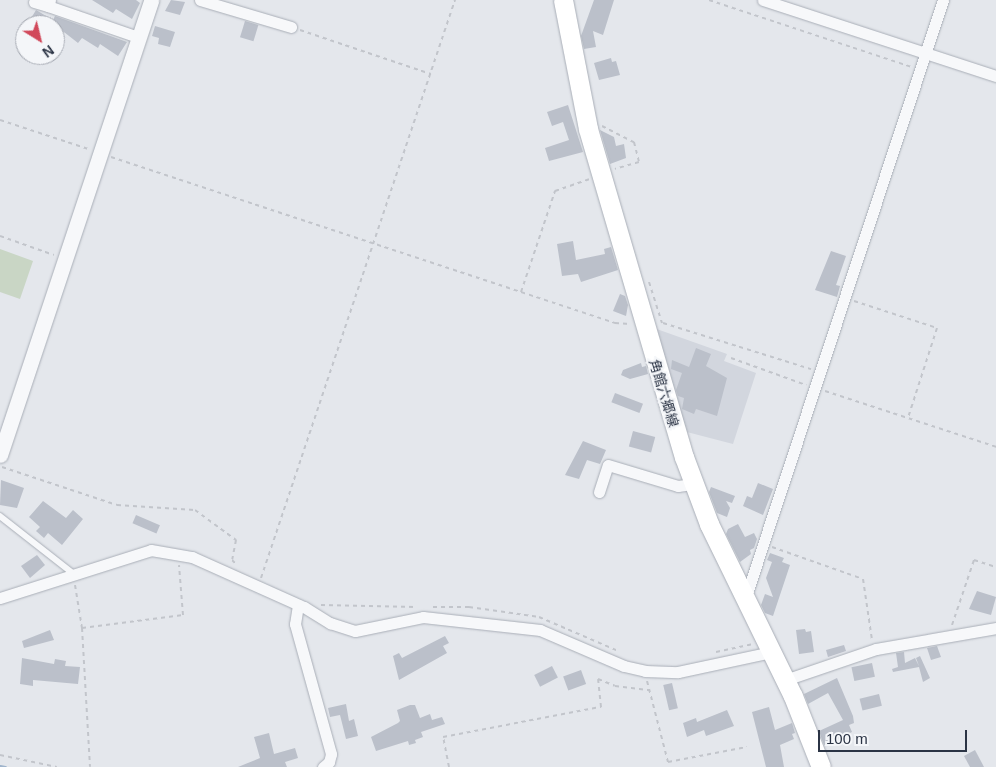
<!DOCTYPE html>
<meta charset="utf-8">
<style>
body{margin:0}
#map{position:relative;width:996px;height:767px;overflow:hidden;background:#e4e7ec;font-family:Arial,"Noto Sans JP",sans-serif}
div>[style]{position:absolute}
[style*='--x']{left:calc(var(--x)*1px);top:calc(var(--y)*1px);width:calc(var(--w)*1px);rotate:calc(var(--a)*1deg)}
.built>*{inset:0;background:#d2d6de}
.green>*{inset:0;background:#c9d6c5}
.stream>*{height:3px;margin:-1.5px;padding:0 1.5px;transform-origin:1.5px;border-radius:1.5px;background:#9fb4cc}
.building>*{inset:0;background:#bbc0ca;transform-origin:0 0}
.path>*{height:2px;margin-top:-1px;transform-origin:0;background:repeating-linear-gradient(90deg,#c2c5cb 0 4px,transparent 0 8px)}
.roads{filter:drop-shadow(0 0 1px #a9aeb7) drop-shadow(0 0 1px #a9aeb7)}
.service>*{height:5.5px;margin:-2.75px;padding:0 2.75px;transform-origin:2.75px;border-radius:2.75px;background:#f7f8fa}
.minor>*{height:11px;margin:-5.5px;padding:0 5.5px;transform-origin:5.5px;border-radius:5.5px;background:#f7f8fa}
.tertiary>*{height:15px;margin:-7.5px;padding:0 7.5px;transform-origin:7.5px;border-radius:7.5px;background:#f7f8fa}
.primary>*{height:19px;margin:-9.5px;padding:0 9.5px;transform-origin:9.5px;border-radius:9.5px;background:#fff}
span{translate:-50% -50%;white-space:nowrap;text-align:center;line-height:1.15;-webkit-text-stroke:4.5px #f4f6f9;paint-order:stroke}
.street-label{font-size:14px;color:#2b3445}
.north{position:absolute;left:15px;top:15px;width:50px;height:50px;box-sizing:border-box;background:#f4f6f9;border:1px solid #a4a8b1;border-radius:50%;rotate:144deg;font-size:14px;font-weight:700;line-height:20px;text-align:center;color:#2b3445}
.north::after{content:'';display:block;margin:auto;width:18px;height:22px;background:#d1495b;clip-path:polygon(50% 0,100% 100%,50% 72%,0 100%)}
.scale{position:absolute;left:818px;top:730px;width:149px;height:22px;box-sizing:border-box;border:2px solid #2b3445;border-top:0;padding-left:6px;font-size:15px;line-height:18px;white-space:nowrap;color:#2b3445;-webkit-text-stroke:4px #f4f6f9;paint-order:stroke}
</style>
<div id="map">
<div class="built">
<i style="clip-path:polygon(651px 327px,727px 354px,724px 361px,756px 373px,733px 444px,683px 431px)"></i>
</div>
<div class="green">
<i style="clip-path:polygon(0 249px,33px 261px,20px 299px,0 292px)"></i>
</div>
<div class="stream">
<i style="--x:0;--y:766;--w:5;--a:11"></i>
</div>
<div class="building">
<i style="clip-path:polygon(92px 0,136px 0,140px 3px,132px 19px,116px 9px,113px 13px)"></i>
<i style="clip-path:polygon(171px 0,185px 2px,180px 15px,165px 11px)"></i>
<i style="clip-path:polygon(594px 0,614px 0,603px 35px,593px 31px,596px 47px,584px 49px,581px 36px)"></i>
<i style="clip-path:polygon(36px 10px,53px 20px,55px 16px,127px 42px,118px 56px,100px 44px,98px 48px,82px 38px,78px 43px,55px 25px,27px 25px)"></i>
<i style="left:245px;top:21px;width:14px;height:17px;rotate:17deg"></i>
<i style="clip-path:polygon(155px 26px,175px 32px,170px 47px,158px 44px,159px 38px,152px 36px)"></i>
<i style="clip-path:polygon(611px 58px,612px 62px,616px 61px,620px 75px,599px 80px,594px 63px)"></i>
<i style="clip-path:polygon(568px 105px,583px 152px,549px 161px,545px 148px,569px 140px,563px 122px,552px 126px,547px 112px)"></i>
<i style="clip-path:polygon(600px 130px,614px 137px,616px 146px,624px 144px,626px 158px,610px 164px)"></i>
<i style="clip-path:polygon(573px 241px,576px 260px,605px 254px,604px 249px,611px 247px,618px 270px,581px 282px,578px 274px,562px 276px,557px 244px)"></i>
<i style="clip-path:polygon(831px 251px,846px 256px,836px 285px,840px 286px,837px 297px,815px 290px)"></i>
<i style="clip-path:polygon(620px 294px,625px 296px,628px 305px,626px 316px,613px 311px)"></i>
<i style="clip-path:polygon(696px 348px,711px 354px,706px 366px,727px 378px,717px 416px,696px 409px,694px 414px,682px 409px,684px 398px,678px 396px,676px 390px,682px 373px,671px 369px,672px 360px,689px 367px)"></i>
<i style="clip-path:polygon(641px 363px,642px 367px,646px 366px,648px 374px,630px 379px,621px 375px,623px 370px)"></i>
<i style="left:615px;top:393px;width:30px;height:10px;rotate:21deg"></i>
<i style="left:633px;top:431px;width:23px;height:16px;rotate:15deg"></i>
<i style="clip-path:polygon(583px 441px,606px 450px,600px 464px,587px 460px,579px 479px,565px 475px)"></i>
<i style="clip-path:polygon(1px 480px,24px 488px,17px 508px,0 505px)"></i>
<i style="clip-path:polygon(758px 483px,773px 489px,763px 515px,743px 506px,747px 496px,752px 498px)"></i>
<i style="clip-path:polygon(711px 487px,735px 496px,732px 503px,726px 501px,730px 508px,727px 517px,717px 513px,709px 492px)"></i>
<i style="clip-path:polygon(43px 501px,66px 518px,73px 510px,83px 519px,62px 545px,48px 533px,44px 538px,36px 531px,40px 527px,29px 517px)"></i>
<i style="left:136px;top:515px;width:26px;height:9px;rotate:23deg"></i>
<i style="clip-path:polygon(738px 524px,745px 537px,754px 533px,757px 539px,754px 548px,750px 550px,751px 554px,740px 562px,726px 534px,728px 529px)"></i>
<i style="clip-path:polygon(770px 553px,784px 558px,782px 562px,790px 565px,773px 616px,765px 613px,761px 605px,765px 594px,773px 597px,766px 578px,772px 562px,767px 560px)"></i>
<i style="clip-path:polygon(37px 555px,45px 565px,30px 578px,21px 566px)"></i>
<i style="clip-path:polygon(977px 591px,996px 597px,991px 615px,969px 609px)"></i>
<i style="clip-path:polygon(805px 629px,806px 632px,811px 631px,814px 652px,799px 654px,796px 630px)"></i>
<i style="clip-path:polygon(50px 630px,54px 640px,24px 648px,22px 641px)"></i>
<i style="clip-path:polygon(445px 636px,449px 643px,443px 646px,447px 653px,399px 680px,393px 656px,399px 653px,402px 658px)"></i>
<i style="clip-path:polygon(844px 645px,846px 651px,828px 657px,826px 650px)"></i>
<i style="clip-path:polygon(937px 646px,941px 657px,931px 660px,927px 648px)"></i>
<i style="clip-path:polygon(904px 652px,905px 663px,915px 658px,919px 666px,916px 658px,920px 656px,930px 678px,923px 682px,919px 667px,893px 672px,892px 669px,898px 667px,896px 653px)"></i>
<i style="clip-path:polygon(22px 658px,54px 664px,55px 659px,66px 661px,65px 666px,80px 667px,78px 684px,33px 680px,33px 686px,20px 684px)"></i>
<i style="left:872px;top:663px;width:14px;height:21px;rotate:78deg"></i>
<i style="left:552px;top:666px;width:13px;height:20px;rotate:63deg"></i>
<i style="left:581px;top:670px;width:15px;height:19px;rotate:70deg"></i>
<i style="clip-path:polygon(837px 678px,853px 716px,854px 723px,849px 725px,852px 732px,824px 745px,819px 731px,843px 720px,828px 693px,808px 704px,804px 694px)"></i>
<i style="left:672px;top:683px;width:26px;height:9px;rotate:77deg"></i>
<i style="left:879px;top:694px;width:12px;height:20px;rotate:76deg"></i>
<i style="clip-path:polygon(346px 704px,349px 721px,354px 719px,358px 736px,346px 739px,340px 715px,330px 717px,328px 708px)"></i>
<i style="clip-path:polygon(410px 705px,415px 705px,420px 718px,430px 714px,432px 720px,442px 717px,445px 724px,421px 732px,423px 737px,415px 740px,416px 743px,409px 745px,408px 741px,376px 751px,371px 737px,398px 723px,400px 721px,397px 710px)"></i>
<i style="clip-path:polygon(769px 707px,775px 730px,792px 723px,795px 733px,792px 734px,794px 739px,780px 745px,784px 767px,766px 767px,752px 712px)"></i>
<i style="clip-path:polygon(727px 710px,734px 726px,706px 736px,704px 730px,687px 737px,683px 723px,696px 718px,697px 722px)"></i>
<i style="clip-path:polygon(269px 733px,274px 754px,295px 748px,298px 758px,285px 762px,287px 767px,238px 767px,260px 758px,254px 737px)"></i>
<i style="clip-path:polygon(975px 750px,984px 767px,970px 767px,964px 756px)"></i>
</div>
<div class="path">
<i style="--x:709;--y:0;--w:213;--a:18.3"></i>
<i style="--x:300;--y:30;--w:138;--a:18.6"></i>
<i style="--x:0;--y:120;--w:93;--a:18.2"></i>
<i style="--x:602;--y:126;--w:36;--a:27"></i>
<i style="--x:634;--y:142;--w:21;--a:76"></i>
<i style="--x:639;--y:162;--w:25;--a:164"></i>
<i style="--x:111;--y:157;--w:531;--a:18.23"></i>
<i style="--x:615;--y:323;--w:15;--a:4"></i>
<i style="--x:0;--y:236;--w:57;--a:19.4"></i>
<i style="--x:649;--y:282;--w:43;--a:72.4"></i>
<i style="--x:521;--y:292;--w:107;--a:-71.4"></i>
<i style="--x:555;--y:191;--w:36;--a:-19"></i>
<i style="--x:854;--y:301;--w:87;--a:18"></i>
<i style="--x:937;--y:328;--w:95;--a:107.9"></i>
<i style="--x:663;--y:323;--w:155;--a:17.3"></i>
<i style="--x:731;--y:358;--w:80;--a:19.8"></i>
<i style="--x:825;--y:391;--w:180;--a:18.1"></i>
<i style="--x:2;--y:467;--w:121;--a:18.3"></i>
<i style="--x:117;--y:505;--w:78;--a:3.7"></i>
<i style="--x:195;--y:510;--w:51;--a:36.2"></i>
<i style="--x:236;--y:540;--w:20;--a:101"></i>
<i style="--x:232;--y:560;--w:7;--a:45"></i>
<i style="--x:772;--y:547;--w:96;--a:19.4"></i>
<i style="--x:863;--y:579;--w:62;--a:81.6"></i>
<i style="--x:261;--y:578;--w:610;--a:-71.45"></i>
<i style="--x:75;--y:585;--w:44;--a:80.8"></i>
<i style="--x:82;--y:628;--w:139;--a:86.7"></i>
<i style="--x:321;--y:605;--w:95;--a:1.2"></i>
<i style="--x:433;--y:607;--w:36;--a:0"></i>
<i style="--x:469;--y:607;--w:71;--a:8.1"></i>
<i style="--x:539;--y:617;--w:84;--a:23.2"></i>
<i style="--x:952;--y:625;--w:69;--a:-71.3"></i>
<i style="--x:974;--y:560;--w:23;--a:18"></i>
<i style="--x:82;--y:628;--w:102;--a:-7.3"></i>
<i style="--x:183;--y:615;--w:50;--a:-94.6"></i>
<i style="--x:716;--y:652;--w:38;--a:-12"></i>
<i style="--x:647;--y:681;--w:84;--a:75.5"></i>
<i style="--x:668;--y:762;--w:80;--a:-10.8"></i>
<i style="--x:0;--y:755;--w:58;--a:11.9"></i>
<i style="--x:449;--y:767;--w:31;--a:-101"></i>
<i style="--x:443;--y:737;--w:161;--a:-10.8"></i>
<i style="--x:601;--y:707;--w:28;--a:-96"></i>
<i style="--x:598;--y:679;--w:18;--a:22"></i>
<i style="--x:615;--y:686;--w:35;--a:7"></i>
</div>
<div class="roads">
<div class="service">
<i style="--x:0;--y:516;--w:93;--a:38"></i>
</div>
<div class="minor">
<i style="--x:50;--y:0;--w:6;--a:108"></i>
<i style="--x:48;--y:6;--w:95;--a:19"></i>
<i style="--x:200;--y:0;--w:95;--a:16.5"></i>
<i style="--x:763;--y:0;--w:245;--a:18.1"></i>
<i style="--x:34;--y:2;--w:15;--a:16"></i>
<i style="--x:599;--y:492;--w:28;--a:-72"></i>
<i style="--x:608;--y:465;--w:73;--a:16.7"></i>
<i style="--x:678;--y:486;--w:15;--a:-8"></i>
<i style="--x:0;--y:598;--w:158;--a:-17.6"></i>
<i style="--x:151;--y:550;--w:42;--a:9.7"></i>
<i style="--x:192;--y:557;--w:123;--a:24.1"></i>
<i style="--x:304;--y:607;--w:31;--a:32"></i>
<i style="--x:330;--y:623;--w:26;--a:18"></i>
<i style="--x:355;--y:631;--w:69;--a:-11.6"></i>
<i style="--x:423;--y:617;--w:118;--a:6.3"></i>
<i style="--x:540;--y:630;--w:91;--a:23.2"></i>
<i style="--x:624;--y:666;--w:22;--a:13"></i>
<i style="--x:645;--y:671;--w:33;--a:2"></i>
<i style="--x:678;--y:672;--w:95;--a:-12.1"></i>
<i style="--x:745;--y:599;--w:631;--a:-71.71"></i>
<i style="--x:298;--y:605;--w:19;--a:99"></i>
<i style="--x:295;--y:624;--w:135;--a:74.5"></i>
<i style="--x:331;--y:754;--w:8;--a:104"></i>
<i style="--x:329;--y:762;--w:8;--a:140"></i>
<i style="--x:785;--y:680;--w:96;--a:-18.8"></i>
<i style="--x:876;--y:649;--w:122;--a:-9.9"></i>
</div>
<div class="tertiary">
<i style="--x:0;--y:455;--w:479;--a:-71.6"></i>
</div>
<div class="primary">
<i style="--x:563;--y:0;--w:131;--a:79"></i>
<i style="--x:588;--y:129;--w:342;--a:73.7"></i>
<i style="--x:684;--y:457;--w:72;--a:69.5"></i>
<i style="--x:709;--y:524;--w:191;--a:64"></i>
<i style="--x:793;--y:696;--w:76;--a:68.5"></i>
</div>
</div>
<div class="street-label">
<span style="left:664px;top:393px;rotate:73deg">角館六郷線</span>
</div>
<div class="north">N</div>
<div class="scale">100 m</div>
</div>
